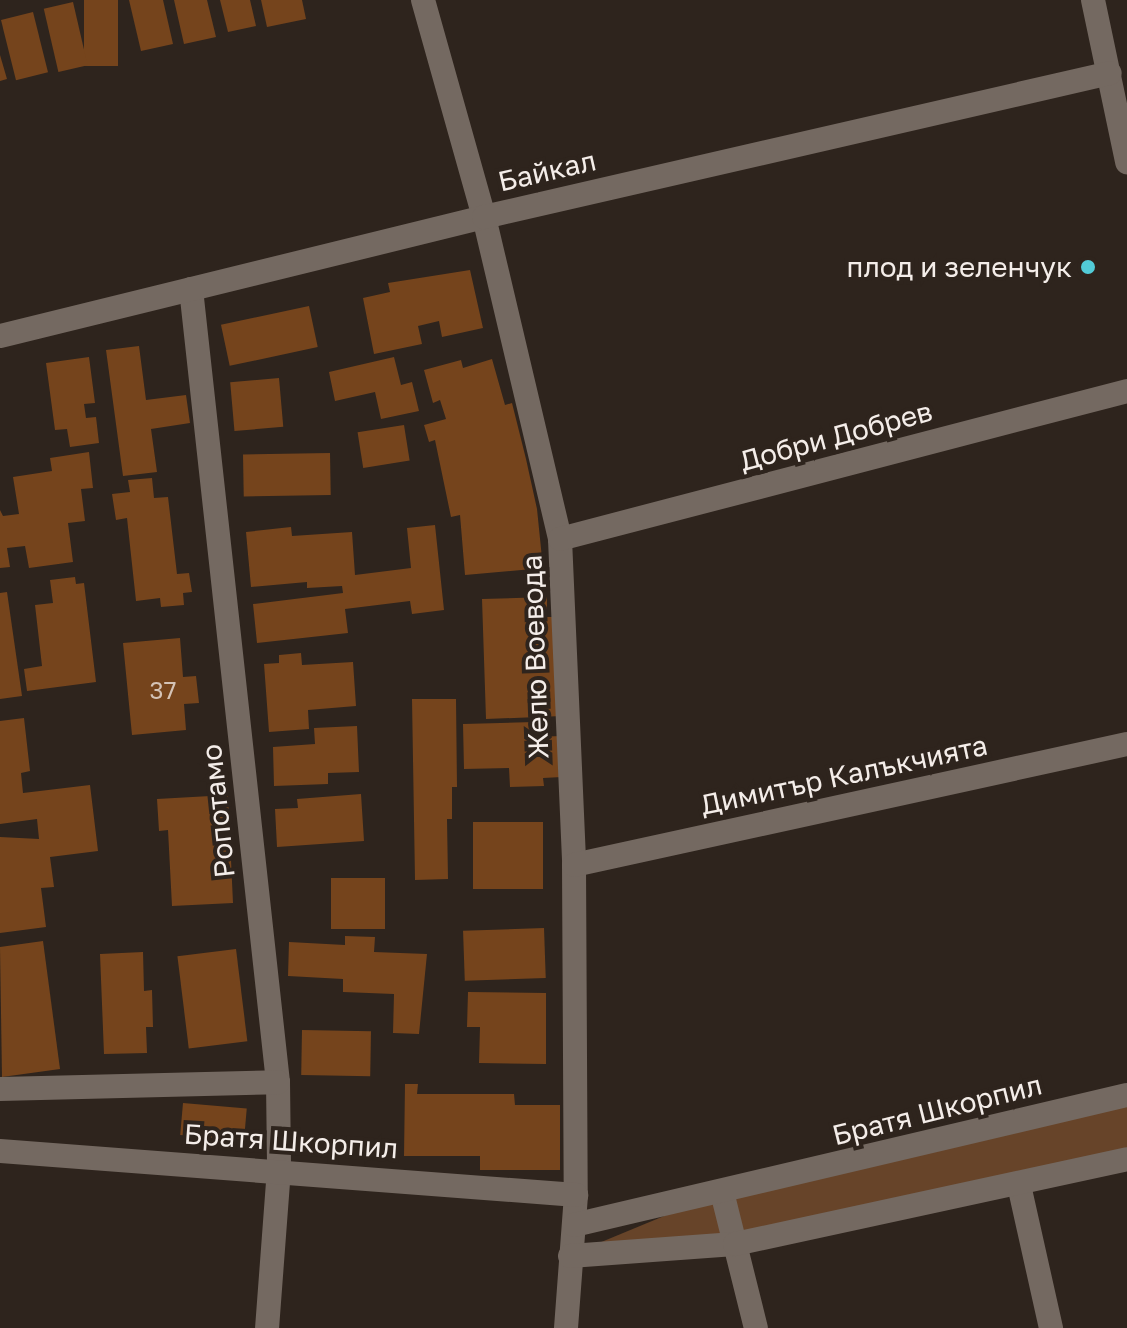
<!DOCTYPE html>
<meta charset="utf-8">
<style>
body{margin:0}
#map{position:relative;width:1127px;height:1328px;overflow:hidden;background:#2e241d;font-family:"Golos Text",sans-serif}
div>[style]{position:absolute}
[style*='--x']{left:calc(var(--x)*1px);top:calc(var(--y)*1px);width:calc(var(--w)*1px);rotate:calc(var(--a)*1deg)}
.green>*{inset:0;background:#674429}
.building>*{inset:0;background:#75441c;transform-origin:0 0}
.minor>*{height:24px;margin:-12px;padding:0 12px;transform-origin:12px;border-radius:12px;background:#746961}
.dots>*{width:22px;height:22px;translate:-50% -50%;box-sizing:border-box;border:4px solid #2e241d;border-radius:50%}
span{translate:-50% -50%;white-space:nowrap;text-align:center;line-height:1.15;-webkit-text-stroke:8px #2e241d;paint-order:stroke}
.number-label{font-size:24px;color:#d4c3b6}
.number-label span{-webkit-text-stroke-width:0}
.street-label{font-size:28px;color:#f4ede9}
.poi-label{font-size:28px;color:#f4ede9}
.right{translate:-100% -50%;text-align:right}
</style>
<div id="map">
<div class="green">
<i style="clip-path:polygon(1127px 1095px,1127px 1159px,735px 1244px,570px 1255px,722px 1192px)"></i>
</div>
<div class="building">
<i style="left:84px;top:0;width:34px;height:66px"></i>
<i style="clip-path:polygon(129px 0,163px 0,173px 44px,141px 51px)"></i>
<i style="clip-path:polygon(174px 0,207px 0,216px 37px,184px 44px)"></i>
<i style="clip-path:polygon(220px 0,250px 0,256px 26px,228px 32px)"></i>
<i style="clip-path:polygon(261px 0,302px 0,306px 19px,267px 27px)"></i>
<i style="left:73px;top:2px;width:65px;height:30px;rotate:77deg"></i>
<i style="left:33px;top:12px;width:62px;height:33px;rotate:76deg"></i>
<i style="clip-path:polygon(0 55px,7px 79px,0 81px)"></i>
<i style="clip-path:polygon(470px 270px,483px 328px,442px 337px,439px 321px,418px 326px,422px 344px,374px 354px,363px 298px,390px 292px,388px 283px)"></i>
<i style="left:309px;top:306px;width:42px;height:90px;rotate:78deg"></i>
<i style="clip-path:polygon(139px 346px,146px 400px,186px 395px,190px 423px,151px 429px,157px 472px,123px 476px,106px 350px)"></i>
<i style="clip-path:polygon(89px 357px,95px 403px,84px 404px,86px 418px,96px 417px,99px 443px,70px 447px,67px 429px,55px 430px,46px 363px)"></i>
<i style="clip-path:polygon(394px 357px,401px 385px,412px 382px,419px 411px,381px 419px,375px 392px,335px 401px,329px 372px)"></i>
<i style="clip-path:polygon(492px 359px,505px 405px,512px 403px,526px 459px,537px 509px,543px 568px,465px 575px,460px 515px,451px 517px,435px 440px,429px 442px,424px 425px,446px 419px,440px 400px,433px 403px,424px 370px,461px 360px,463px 368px)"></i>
<i style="left:279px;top:378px;width:49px;height:49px;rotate:85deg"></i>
<i style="left:404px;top:425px;width:36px;height:47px;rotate:81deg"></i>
<i style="clip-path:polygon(89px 452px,93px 488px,81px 489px,85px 521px,68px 523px,73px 562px,29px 568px,25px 546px,7px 548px,10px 567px,0 568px,0 510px,3px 516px,19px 514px,13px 477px,52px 471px,50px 458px)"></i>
<i style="left:330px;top:453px;width:42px;height:87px;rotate:89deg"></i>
<i style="clip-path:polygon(152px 478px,154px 498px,168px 497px,177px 574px,189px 573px,192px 592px,183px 593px,184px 605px,161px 607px,160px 598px,136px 601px,127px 518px,116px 520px,112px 494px,130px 492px,128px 480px)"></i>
<i style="clip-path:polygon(435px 525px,444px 610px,412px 614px,410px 601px,345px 609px,348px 633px,257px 643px,253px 604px,343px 593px,342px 586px,307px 588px,307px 582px,251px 587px,246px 532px,291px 527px,292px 536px,352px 532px,355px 575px,411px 568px,407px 528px)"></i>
<i style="clip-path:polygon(75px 577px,76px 584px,84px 583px,96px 682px,27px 691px,24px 669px,42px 666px,35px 605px,53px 603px,50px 580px)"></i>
<i style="clip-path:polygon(7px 592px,22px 696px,0 699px,0 593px)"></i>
<i style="clip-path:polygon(547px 597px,547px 617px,559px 617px,562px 716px,486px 719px,482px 599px)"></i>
<i style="clip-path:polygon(180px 638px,183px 677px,196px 676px,199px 703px,184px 704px,186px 730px,132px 735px,123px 643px)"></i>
<i style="clip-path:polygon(301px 653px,302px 665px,353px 662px,356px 706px,308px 710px,309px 729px,269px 732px,264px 664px,279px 663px,279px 655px)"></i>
<i style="clip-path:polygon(412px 699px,456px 699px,457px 787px,452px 787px,452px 819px,447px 819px,448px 879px,415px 880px)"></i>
<i style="clip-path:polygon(24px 718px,30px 771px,21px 773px,23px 793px,90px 785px,98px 851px,50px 857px,54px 887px,41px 888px,46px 927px,0 933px,0 837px,39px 839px,37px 819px,0 824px,0 721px)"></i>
<i style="clip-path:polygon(534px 722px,534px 737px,561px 736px,562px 777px,543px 778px,544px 786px,510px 787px,509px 768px,464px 769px,463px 724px)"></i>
<i style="clip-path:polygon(357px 726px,359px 772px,328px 773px,328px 784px,274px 786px,273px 747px,315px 744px,314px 728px)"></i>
<i style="clip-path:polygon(361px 794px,364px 841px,277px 847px,275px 809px,298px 808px,297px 799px)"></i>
<i style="clip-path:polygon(228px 795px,233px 903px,172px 906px,168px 830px,159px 831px,157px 799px)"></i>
<i style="left:473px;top:822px;width:70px;height:67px"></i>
<i style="left:331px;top:878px;width:54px;height:51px"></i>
<i style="left:544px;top:928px;width:50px;height:81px;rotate:88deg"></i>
<i style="clip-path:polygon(345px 936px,375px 937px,374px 952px,427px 954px,419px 1034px,393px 1033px,394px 994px,343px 992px,343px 979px,288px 976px,289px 942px,345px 945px)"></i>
<i style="clip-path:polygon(43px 941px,60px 1069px,2px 1077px,0 947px)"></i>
<i style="left:236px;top:949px;width:93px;height:59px;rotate:83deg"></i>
<i style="clip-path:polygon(143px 952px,144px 991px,152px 990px,153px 1027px,146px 1027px,147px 1053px,104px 1054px,100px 954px)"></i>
<i style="clip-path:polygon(468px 992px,546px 993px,546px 1064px,479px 1063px,480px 1027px,467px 1027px)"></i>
<i style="left:302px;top:1030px;width:69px;height:45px;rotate:1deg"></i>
<i style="clip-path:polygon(405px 1084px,418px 1084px,417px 1094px,514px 1094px,515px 1105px,560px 1105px,560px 1170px,480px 1170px,480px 1156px,404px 1156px)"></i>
<i style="left:183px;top:1103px;width:64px;height:32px;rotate:5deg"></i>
</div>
<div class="minor">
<i style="--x:423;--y:0;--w:225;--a:74.3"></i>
<i style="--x:484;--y:217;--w:331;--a:76.7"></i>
<i style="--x:560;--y:539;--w:326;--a:87.5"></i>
<i style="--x:574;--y:865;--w:330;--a:89.7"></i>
<i style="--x:576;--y:1195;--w:133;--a:94.3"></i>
<i style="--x:1093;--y:0;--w:166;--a:78.1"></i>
<i style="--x:191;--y:289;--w:798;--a:83.74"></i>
<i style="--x:278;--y:1082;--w:87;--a:89.3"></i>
<i style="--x:279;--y:1169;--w:159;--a:94.3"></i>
<i style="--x:0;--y:336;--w:498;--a:-13.8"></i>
<i style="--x:484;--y:217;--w:642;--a:-12.95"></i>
<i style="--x:560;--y:539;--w:586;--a:-14.63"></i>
<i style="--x:574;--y:865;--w:566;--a:-12.34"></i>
<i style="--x:0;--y:1089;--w:278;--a:-1.4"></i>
<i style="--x:0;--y:1151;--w:578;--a:4.37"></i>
<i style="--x:1019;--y:1185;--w:147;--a:77.4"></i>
<i style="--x:722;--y:1192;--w:140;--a:76"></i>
<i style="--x:574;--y:1225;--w:568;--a:-13.23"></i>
<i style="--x:570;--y:1256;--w:165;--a:-4.2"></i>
<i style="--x:735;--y:1244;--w:401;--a:-12.2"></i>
</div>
<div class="dots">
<i style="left:1088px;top:267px;background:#52cbd7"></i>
</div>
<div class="number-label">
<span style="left:163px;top:690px">37</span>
</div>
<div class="street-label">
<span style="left:547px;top:171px;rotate:-13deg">Байкал</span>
<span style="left:836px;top:436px;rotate:-15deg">Добри Добрев</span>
<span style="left:535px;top:657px;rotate:-92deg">Желю Воевода</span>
<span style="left:844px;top:775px;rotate:-12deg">Димитър Калъкчията</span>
<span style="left:218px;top:811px;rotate:-96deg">Ропотамо</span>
<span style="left:937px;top:1110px;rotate:-14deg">Братя Шкорпил</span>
<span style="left:291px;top:1141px;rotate:4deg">Братя Шкорпил</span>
</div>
<div class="poi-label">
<span class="right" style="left:1072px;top:267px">плод и зеленчук</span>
</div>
</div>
